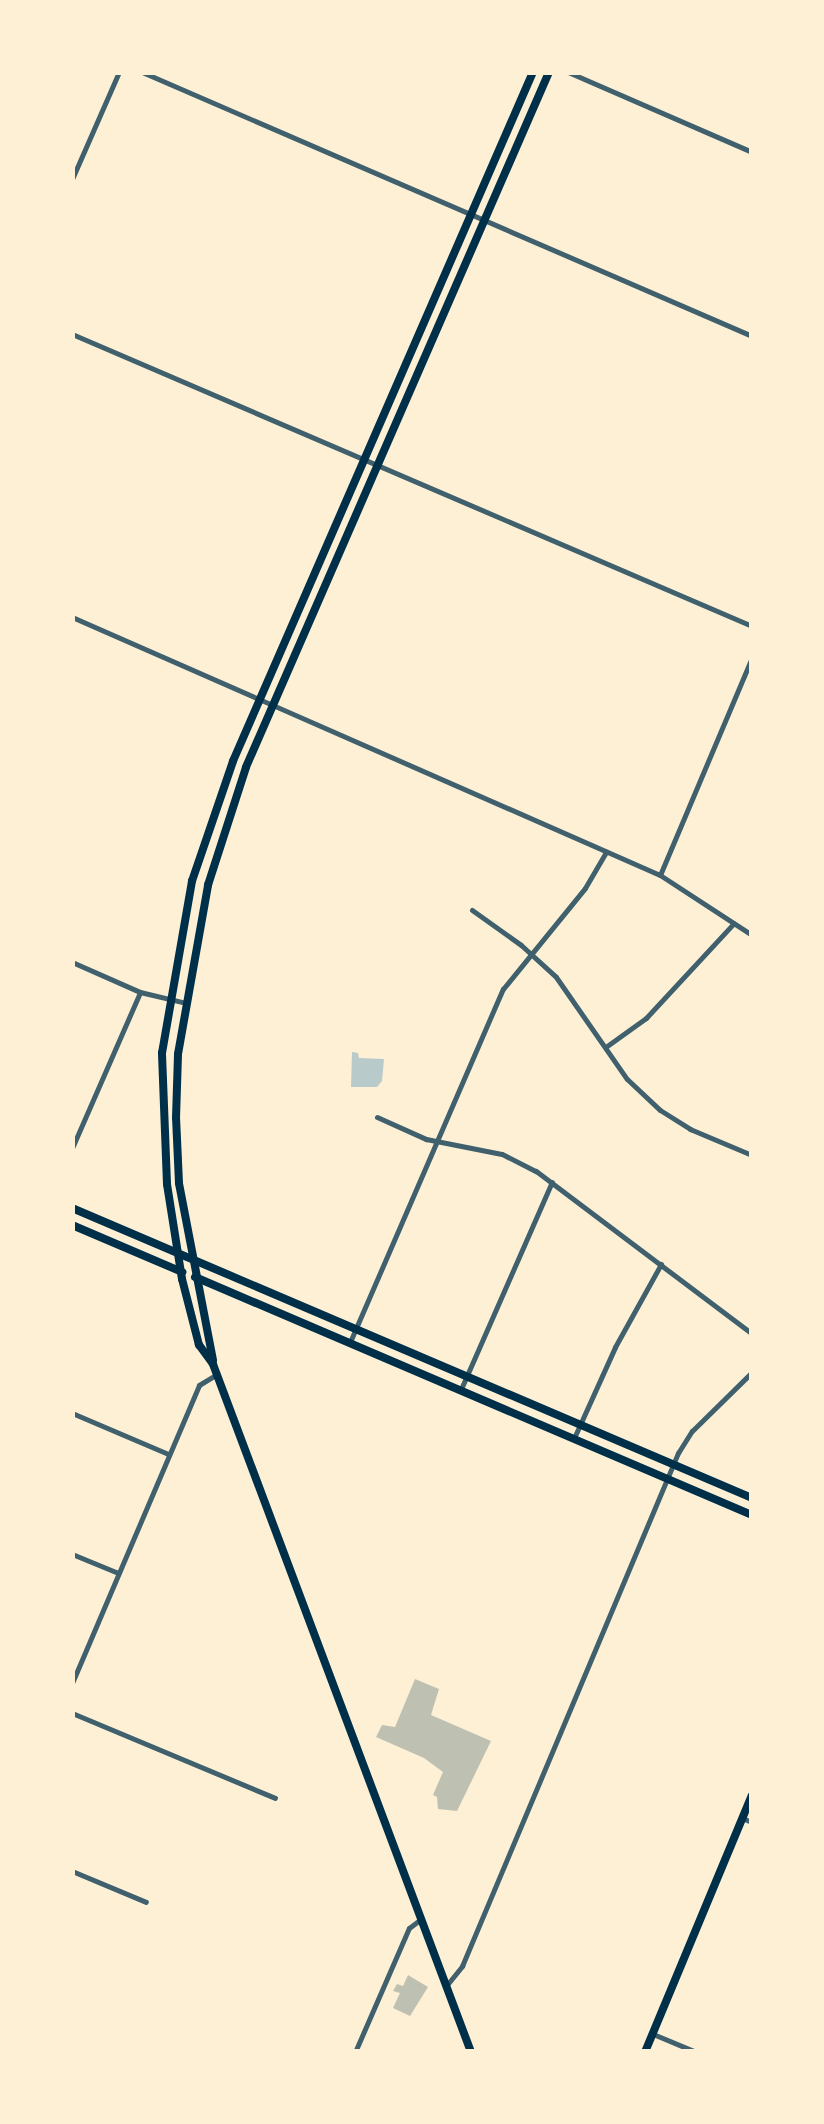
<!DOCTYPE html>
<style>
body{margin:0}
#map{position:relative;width:824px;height:2124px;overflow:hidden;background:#fdf0d5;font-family:Cabin,sans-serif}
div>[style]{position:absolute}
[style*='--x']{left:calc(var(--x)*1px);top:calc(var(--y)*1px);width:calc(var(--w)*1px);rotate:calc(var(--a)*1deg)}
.green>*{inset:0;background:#b9caca}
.building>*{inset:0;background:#bec0b2}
.minor>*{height:5px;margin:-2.5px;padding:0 2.5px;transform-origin:2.5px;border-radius:2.5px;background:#3f606c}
.secondary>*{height:8px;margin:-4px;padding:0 4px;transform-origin:4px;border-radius:4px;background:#003049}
span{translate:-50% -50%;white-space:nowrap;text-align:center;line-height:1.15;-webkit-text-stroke:9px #fdf0d5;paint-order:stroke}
.frame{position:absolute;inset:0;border:75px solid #fdf0d5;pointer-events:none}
</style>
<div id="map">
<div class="green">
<i style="clip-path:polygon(352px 1052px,358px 1053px,359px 1058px,384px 1059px,382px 1081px,377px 1087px,351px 1087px)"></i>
</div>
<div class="building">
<i style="clip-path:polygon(415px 1679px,439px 1689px,431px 1715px,491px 1741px,457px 1811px,438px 1809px,437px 1797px,433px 1795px,443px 1772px,424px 1758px,376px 1737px,382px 1725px,395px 1727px)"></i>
<i style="clip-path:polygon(408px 1975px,428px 1987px,410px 2016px,393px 2008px,400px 1993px,393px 1991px,397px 1984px,403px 1986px)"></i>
</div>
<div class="minor">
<i style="--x:142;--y:72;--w:665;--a:23.4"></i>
<i style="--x:568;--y:72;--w:201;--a:23.5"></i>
<i style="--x:72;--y:179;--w:117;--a:-66.3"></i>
<i style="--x:72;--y:334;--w:740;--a:23.24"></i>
<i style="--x:72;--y:617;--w:642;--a:23.69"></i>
<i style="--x:660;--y:875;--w:110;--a:33.1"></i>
<i style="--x:660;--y:875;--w:237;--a:-67.1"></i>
<i style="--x:472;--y:910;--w:60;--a:35.5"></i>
<i style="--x:521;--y:945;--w:47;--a:42.4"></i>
<i style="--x:556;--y:977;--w:124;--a:55.2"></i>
<i style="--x:627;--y:1079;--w:45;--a:43.2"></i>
<i style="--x:660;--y:1110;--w:36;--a:32"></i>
<i style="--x:690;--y:1129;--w:67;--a:22.8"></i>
<i style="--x:72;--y:962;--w:74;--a:23.8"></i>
<i style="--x:140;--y:992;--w:47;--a:13.4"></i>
<i style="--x:607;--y:1046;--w:48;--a:-35.7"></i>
<i style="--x:646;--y:1018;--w:129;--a:-47.2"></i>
<i style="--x:377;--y:1117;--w:54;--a:24.2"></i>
<i style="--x:426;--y:1139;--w:77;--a:11.2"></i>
<i style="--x:502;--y:1154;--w:38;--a:27"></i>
<i style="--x:536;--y:1171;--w:271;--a:37"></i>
<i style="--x:72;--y:1148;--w:170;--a:-66.4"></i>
<i style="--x:350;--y:1342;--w:385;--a:-66.6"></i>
<i style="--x:503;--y:989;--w:130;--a:-50.9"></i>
<i style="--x:585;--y:888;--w:42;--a:-59.7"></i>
<i style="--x:461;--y:1389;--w:226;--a:-66.3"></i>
<i style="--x:72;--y:1413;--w:104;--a:23.1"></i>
<i style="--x:574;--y:1438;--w:100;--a:-65.7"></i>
<i style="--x:615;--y:1347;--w:95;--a:-61"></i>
<i style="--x:72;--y:1554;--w:50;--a:22.4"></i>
<i style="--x:72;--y:1683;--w:324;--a:-66.9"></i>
<i style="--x:199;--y:1385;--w:21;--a:-31"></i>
<i style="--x:72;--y:1713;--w:220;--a:22.7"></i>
<i style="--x:742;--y:1818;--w:11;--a:22"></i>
<i style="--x:72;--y:1871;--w:80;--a:22.7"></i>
<i style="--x:446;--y:1986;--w:26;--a:-51"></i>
<i style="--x:462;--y:1966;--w:557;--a:-67.17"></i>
<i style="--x:678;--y:1453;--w:26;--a:-58"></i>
<i style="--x:692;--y:1431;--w:84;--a:-44.5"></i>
<i style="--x:653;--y:2034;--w:47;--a:22.7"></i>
<i style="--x:355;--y:2052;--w:135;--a:-66.5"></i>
<i style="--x:409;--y:1928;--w:15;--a:-37"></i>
</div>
<div class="secondary">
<i style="--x:72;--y:1208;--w:739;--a:23.1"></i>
<i style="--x:72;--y:1225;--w:120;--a:23.1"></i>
<i style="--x:195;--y:1277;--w:606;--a:23.14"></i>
<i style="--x:213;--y:1360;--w:180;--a:-100.9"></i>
<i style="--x:179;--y:1183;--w:65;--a:-92.6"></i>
<i style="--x:176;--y:1118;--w:64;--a:-88.2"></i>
<i style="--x:178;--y:1054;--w:172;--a:-79.9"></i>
<i style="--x:208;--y:885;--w:124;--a:-72.1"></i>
<i style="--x:246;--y:767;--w:758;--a:-66.44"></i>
<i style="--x:471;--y:2052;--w:735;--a:-110.56"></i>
<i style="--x:213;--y:1364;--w:24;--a:-126"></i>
<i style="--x:199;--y:1345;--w:68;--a:-104.4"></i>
<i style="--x:182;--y:1279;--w:96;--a:-99"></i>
<i style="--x:167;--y:1184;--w:131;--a:-92.2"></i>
<i style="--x:162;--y:1053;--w:175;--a:-80.1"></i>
<i style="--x:192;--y:881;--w:127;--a:-71.1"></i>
<i style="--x:233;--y:761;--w:751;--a:-66.47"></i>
<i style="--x:645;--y:2052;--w:278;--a:-67.4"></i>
</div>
<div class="frame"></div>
</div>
